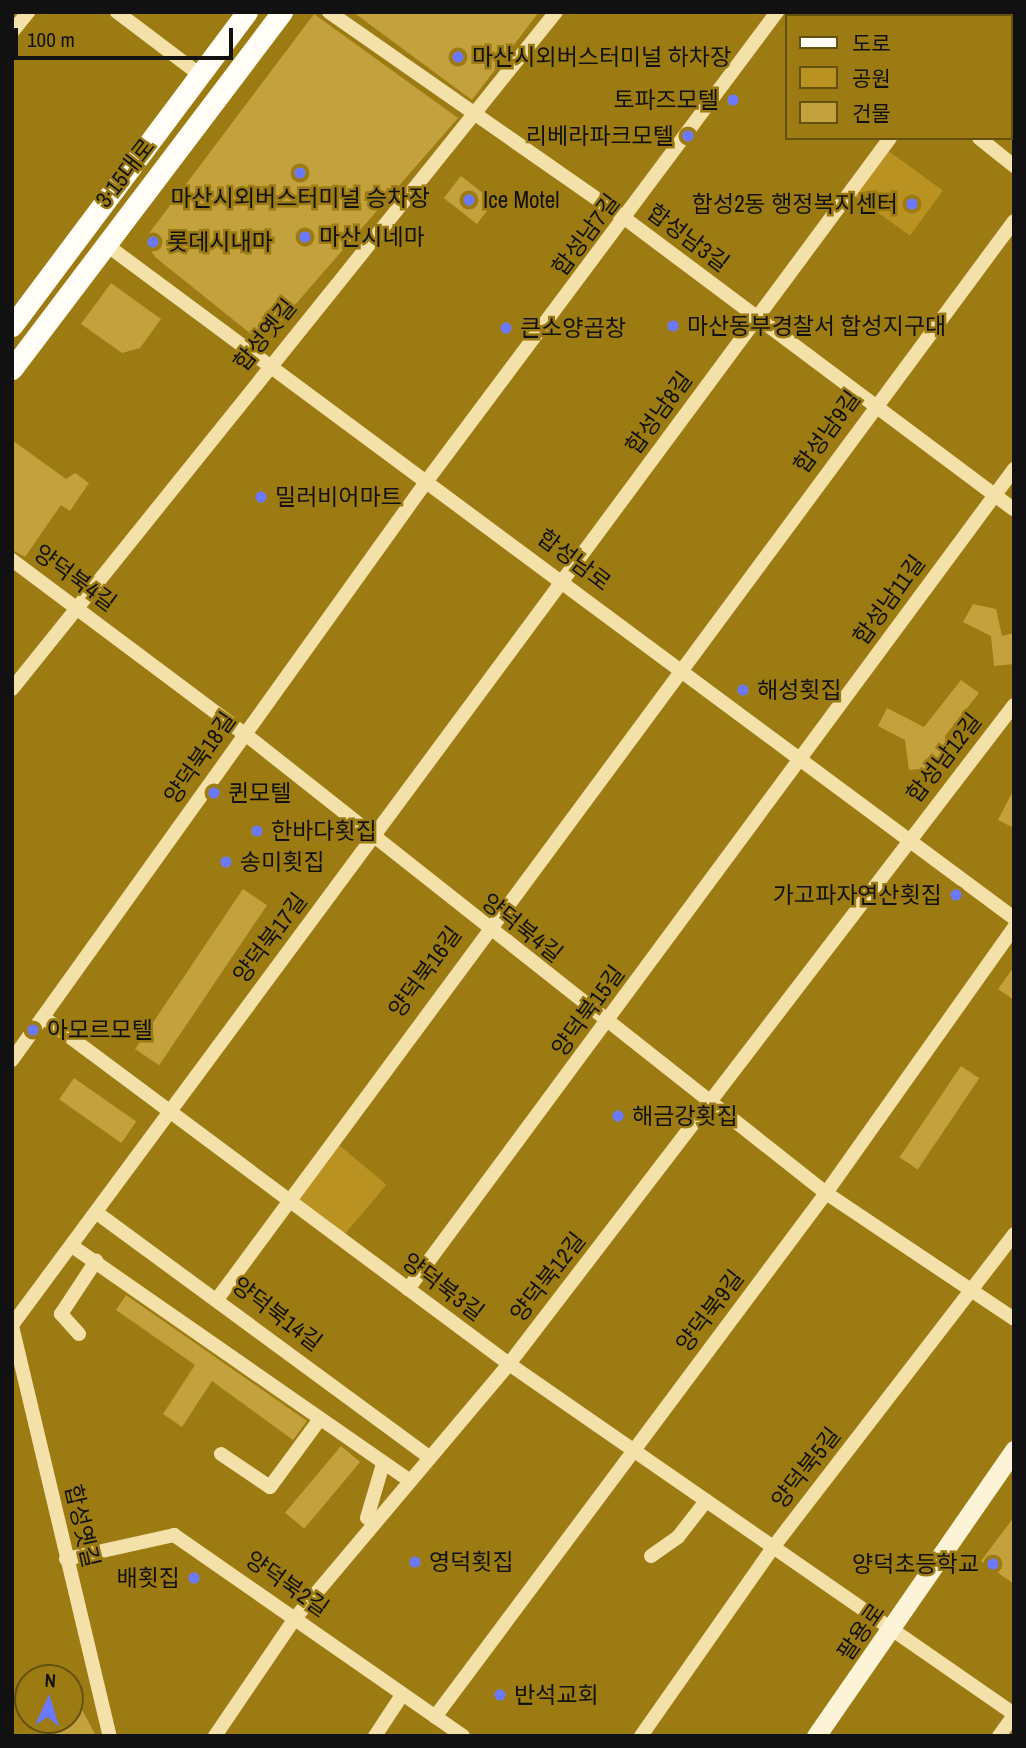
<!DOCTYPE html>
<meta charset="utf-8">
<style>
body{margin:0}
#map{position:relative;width:1026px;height:1748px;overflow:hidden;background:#9c7b13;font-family:"Archivo Narrow","Noto Sans KR",sans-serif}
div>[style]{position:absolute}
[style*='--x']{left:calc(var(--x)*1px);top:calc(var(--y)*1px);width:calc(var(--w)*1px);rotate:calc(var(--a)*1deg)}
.green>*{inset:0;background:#b99222;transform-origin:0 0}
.building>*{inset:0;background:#c3a13c;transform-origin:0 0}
.minor>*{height:14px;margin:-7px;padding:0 7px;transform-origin:7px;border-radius:7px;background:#f4e0a9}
.secondary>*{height:19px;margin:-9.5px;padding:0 9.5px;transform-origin:9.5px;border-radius:9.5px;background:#fdf4d8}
.primary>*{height:21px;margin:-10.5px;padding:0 10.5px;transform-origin:10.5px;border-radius:10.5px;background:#fffdf5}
.dots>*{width:19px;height:19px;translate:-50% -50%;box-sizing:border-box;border:4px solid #9c7b13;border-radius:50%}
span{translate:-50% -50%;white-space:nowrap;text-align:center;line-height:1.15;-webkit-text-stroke:5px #9c7b13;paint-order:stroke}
.poi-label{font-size:23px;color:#111}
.left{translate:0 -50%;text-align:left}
.right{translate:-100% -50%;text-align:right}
.street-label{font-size:23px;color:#111}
.frame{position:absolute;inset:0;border:14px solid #111;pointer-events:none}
.legend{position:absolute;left:785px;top:14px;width:228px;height:126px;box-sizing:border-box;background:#9c7b13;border:2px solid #645112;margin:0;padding:9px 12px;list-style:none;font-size:21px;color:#111}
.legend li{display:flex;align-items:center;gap:14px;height:35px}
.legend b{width:35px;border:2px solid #645112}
.north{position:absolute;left:14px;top:1664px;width:70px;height:70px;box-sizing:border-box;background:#9c7b13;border:2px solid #645112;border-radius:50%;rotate:4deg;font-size:19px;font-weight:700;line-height:28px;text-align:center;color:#111}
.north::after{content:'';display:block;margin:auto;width:24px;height:32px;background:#6b79ff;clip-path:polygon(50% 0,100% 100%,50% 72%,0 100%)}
.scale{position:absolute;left:14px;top:28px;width:219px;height:32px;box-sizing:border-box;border:4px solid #111;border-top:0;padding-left:9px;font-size:21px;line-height:24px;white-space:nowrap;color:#111;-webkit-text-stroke:5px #9c7b13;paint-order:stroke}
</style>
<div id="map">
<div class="green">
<i style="left:883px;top:147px;width:74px;height:56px;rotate:36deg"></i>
<i style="left:332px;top:1139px;width:71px;height:75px;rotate:40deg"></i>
</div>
<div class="building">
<i style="clip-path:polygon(353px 12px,539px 12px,472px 100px)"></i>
<i style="clip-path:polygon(314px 14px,458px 118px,273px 330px,251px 334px,155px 257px,144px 240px)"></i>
<i style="left:461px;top:176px;width:42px;height:28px;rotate:38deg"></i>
<i style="clip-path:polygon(111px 283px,161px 319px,140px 348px,122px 353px,81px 324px)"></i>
<i style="clip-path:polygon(12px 440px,66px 479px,75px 473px,89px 483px,70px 511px,61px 505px,25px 557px,12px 550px)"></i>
<i style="clip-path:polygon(973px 604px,996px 609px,1002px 636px,1014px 633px,1014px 664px,994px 666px,991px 636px,963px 622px)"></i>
<i style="clip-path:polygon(961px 680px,979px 693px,945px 736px,949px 766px,909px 770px,905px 740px,878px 726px,887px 708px,924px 727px)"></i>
<i style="clip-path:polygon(1014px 789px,1014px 828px,998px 820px)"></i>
<i style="left:243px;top:889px;width:29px;height:193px;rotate:34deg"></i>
<i style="clip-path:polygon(1014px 967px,1014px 1000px,998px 989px)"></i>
<i style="left:961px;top:1066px;width:22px;height:110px;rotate:34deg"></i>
<i style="left:74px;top:1078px;width:76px;height:26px;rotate:35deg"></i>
<i style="clip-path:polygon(126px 1295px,307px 1421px,293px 1440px,212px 1381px,182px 1427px,163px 1414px,195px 1365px,116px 1310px)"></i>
<i style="left:341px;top:1446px;width:25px;height:87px;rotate:40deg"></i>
<i style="clip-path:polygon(1014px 1517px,1014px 1584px,981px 1561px)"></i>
<i style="clip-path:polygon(70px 1687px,96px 1736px,55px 1736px,47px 1720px,70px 1720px)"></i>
</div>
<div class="minor">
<i style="--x:117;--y:12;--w:103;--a:37.1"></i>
<i style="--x:329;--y:12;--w:363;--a:34.9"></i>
<i style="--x:627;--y:220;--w:483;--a:36.8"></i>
<i style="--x:828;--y:12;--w:6;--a:39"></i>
<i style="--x:956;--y:16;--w:5;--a:-53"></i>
<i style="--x:12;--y:32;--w:26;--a:-51"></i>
<i style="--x:979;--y:138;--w:45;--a:38.7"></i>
<i style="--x:104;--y:243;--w:1133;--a:36.57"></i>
<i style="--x:12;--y:560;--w:291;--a:36.8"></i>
<i style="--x:245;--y:734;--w:740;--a:38.31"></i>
<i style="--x:826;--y:1193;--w:226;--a:33.8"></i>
<i style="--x:12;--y:689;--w:868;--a:-51.22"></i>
<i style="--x:43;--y:1017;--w:581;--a:36.67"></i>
<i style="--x:509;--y:1364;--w:614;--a:34.72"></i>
<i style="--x:12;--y:1060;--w:711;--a:-54.39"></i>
<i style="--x:426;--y:482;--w:587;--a:-53.25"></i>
<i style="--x:97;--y:1213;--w:408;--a:36.3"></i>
<i style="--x:72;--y:1246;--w:408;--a:34.8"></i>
<i style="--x:408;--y:1289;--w:1020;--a:-53.53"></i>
<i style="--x:218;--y:1298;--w:1339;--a:-53.53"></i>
<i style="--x:12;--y:1325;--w:1476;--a:-53.51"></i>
<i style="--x:12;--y:1326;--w:422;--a:76.6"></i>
<i style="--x:79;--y:1334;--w:27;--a:-132"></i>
<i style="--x:61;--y:1314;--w:64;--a:-56.6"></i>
<i style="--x:221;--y:1454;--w:59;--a:34"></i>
<i style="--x:270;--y:1487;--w:84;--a:-53.7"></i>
<i style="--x:367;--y:1518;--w:56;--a:-73.5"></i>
<i style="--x:651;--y:1556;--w:33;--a:-35"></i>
<i style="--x:678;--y:1537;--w:46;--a:-52.1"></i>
<i style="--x:66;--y:1559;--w:111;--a:-12.5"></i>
<i style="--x:174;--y:1535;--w:352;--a:34.8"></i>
<i style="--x:435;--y:1717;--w:654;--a:-53.27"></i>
<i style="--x:826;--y:1193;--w:326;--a:-54.7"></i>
<i style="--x:215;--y:1736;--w:144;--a:-55.8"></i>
<i style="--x:296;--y:1617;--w:331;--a:-49.9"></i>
<i style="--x:509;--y:1364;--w:830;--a:-52.54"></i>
<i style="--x:375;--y:1736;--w:49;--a:-56.6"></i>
<i style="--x:641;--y:1736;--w:227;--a:-55"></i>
<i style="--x:771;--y:1550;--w:399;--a:-52.4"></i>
<i style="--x:999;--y:1736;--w:26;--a:-54"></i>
</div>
<div class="secondary">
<i style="--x:816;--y:1736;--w:348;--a:-55.3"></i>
</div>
<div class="primary">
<i style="--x:12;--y:326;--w:392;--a:-53.2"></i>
<i style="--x:12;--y:369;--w:448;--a:-52.9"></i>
</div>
<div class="dots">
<i style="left:458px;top:57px;background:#6b79ff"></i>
<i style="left:733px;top:100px;background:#6b79ff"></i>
<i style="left:688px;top:136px;background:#6b79ff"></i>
<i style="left:300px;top:173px;background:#6b79ff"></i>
<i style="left:469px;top:200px;background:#6b79ff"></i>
<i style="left:912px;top:204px;background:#6b79ff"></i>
<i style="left:305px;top:237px;background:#6b79ff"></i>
<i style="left:153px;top:242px;background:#6b79ff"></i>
<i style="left:673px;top:326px;background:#6b79ff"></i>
<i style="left:506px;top:328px;background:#6b79ff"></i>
<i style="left:261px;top:497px;background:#6b79ff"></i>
<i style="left:743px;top:690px;background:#6b79ff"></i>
<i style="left:214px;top:793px;background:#6b79ff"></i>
<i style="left:257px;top:831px;background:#6b79ff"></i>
<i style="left:226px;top:862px;background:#6b79ff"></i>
<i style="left:956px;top:895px;background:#6b79ff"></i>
<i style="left:33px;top:1030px;background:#6b79ff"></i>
<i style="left:618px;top:1116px;background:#6b79ff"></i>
<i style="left:415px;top:1562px;background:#6b79ff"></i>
<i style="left:993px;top:1564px;background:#6b79ff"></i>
<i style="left:194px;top:1578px;background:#6b79ff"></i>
<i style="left:500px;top:1695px;background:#6b79ff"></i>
</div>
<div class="poi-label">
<span class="left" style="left:472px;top:57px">마산시외버스터미널 하차장</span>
<span class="right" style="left:719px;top:100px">토파즈모텔</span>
<span class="right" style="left:674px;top:136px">리베라파크모텔</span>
<span style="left:300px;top:198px">마산시외버스터미널 승차장</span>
<span class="left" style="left:483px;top:200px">Ice Motel</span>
<span class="right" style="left:898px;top:204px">합성2동 행정복지센터</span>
<span class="left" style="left:319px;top:237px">마산시네마</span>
<span class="left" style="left:167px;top:242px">롯데시내마</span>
<span class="left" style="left:687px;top:326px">마산동부경찰서 합성지구대</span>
<span class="left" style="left:520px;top:328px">큰소양곱창</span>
<span class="left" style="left:275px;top:497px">밀러비어마트</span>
<span class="left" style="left:757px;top:690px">해성횟집</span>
<span class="left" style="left:228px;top:793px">퀸모텔</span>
<span class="left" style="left:271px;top:831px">한바다횟집</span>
<span class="left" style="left:240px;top:862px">송미횟집</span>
<span class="right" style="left:942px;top:895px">가고파자연산횟집</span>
<span class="left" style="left:47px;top:1030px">아모르모텔</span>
<span class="left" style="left:632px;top:1116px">해금강횟집</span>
<span class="left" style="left:429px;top:1562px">영덕횟집</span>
<span class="right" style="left:979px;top:1564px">양덕초등학교</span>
<span class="right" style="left:180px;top:1578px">배횟집</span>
<span class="left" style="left:514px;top:1695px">반석교회</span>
</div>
<div class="street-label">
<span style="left:125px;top:173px;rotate:-52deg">3·15대로</span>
<span style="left:586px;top:235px;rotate:-53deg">합성남7길</span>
<span style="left:688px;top:238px;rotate:37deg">합성남3길</span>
<span style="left:265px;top:335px;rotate:-51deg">합성옛길</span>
<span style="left:659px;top:413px;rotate:-54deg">합성남8길</span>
<span style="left:827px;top:432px;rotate:-54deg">합성남9길</span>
<span style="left:574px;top:560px;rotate:37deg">합성남로</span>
<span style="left:75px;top:578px;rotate:36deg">양덕북4길</span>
<span style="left:889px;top:600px;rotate:-54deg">합성남11길</span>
<span style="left:200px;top:758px;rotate:-55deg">양덕북18길</span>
<span style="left:944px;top:758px;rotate:-52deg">합성남12길</span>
<span style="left:522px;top:928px;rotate:38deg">양덕북4길</span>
<span style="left:270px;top:938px;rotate:-53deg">양덕북17길</span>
<span style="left:425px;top:972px;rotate:-54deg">양덕북16길</span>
<span style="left:588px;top:1011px;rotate:-54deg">양덕북15길</span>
<span style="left:548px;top:1277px;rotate:-52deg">양덕북12길</span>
<span style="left:443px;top:1287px;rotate:37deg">양덕북3길</span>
<span style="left:710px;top:1311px;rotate:-53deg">양덕북9길</span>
<span style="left:277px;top:1314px;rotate:37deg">양덕북14길</span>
<span style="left:806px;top:1468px;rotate:-52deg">양덕북5길</span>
<span style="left:82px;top:1526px;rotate:77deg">합성옛길</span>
<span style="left:287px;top:1584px;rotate:35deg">양덕북2길</span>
<span style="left:861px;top:1632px;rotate:-55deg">팔용로</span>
</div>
<div class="frame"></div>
<ul class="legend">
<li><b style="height:9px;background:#fffdf5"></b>도로</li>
<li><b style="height:19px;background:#b99222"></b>공원</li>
<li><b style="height:19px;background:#c3a13c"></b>건물</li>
</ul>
<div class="north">N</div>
<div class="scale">100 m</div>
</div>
